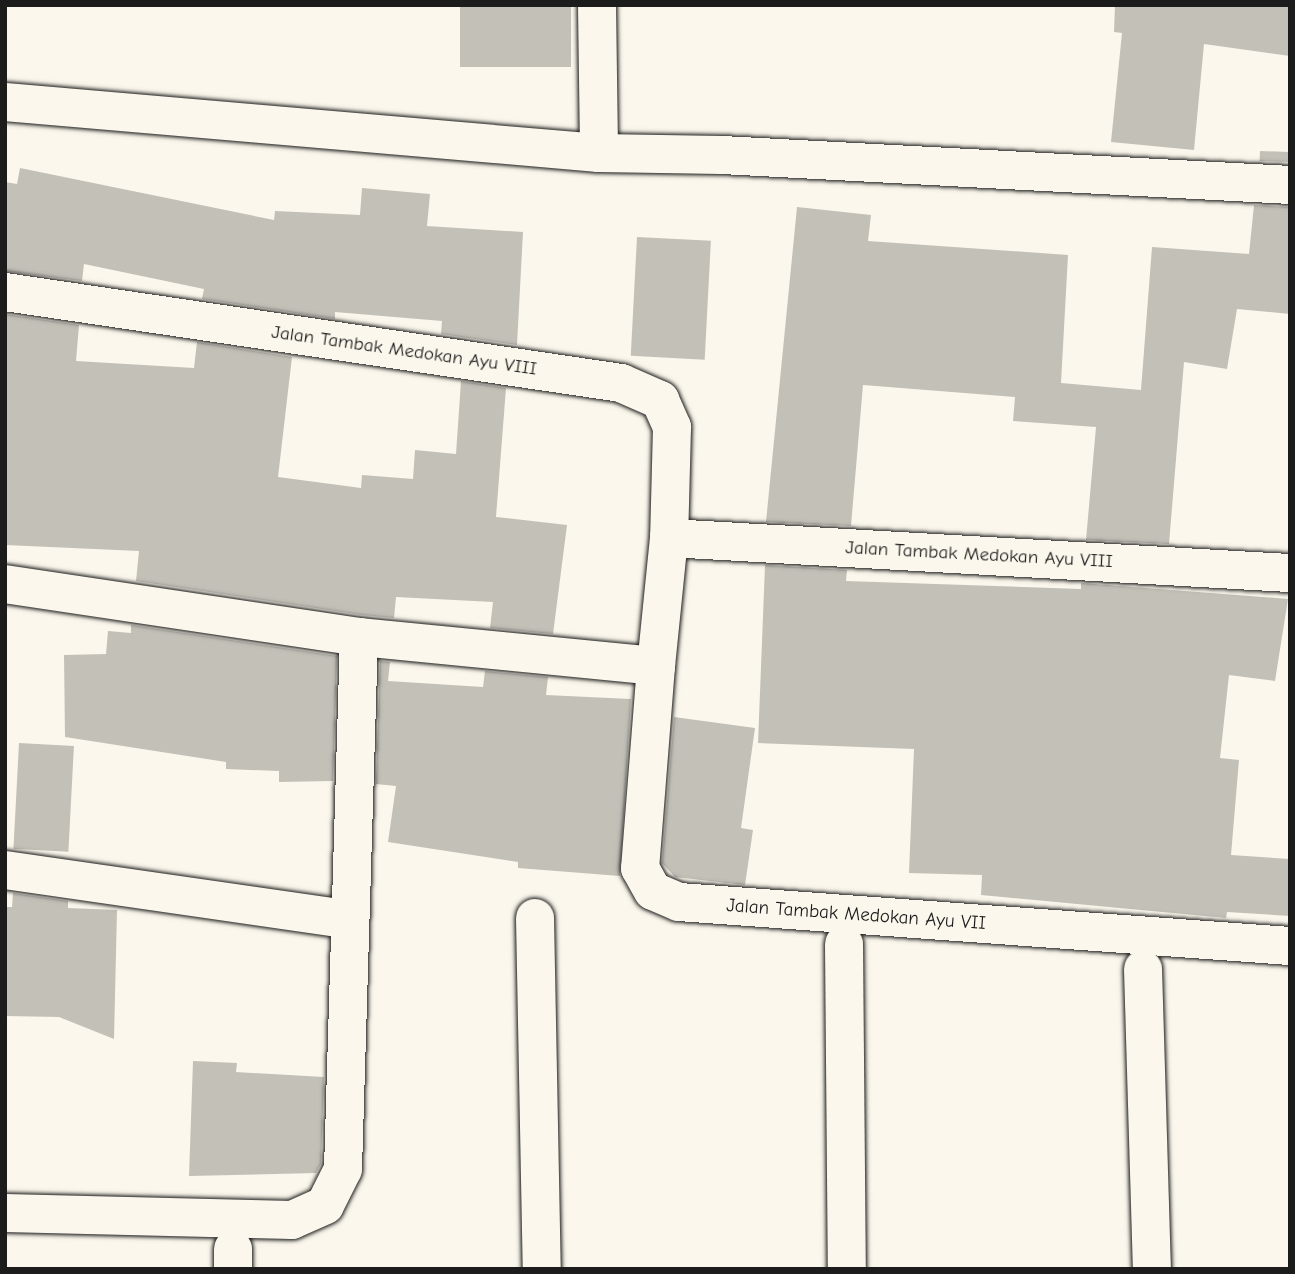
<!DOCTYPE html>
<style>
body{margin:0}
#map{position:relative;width:1295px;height:1274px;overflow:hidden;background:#fbf7ec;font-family:"Comic Neue",sans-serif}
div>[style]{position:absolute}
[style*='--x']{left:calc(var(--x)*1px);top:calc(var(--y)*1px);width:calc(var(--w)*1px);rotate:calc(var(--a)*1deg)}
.building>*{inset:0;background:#c3c0b8;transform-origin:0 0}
.roads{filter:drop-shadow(0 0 2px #1c1c1c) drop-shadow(0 0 2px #1c1c1c)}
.street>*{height:38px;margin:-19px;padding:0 19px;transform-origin:19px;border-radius:19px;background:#fbf7ec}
span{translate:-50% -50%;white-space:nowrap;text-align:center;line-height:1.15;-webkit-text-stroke:5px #fbf7ec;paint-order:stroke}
.street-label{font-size:19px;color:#1c1c1c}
.frame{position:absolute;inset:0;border:7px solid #1c1c1c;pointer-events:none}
</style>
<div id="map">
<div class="building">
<i style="left:460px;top:5px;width:111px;height:62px"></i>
<i style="clip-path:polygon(1115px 5px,1290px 5px,1290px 56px,1204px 44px,1194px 150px,1111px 142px,1122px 33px,1114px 32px)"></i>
<i style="left:1260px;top:151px;width:30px;height:10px;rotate:2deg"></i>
<i style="clip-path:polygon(20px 168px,274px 220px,275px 211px,360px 215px,362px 188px,430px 194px,427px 226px,523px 232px,517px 345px,441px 334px,442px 321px,335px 312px,335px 319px,202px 299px,204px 289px,84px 264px,82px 281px,5px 271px,5px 182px,17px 184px)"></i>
<i style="clip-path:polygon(1254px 205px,1290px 207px,1290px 314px,1237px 309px,1227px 369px,1184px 362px,1169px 544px,1086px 540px,1096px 427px,1013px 421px,1015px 397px,863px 385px,851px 526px,766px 522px,797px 207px,871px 215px,868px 241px,1068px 255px,1061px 383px,1141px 390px,1152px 247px,1249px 254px)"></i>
<i style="left:637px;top:237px;width:74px;height:119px;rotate:3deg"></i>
<i style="clip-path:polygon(5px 314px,79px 325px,76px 361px,194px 368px,197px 342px,292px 357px,278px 477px,361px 488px,362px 475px,413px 479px,415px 450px,456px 454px,461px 381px,506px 388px,496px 517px,567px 525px,553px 634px,490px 628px,493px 602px,396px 597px,394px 618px,362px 615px,136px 581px,139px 551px,5px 545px)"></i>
<i style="clip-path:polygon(765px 565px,847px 570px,846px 581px,1081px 589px,1081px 583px,1288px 599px,1275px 681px,1229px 675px,1220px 758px,1239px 760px,1231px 855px,1290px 859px,1290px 916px,1227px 912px,1226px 918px,981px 895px,982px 875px,909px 873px,914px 749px,758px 743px)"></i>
<i style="clip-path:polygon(131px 625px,337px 656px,333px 781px,279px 782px,279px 771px,226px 769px,226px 762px,65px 737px,64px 655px,106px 654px,108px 631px,131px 633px)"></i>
<i style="clip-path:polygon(380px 661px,390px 662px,388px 681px,483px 687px,485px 671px,548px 677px,546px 695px,631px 699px,620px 876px,518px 868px,518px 862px,388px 842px,396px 786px,376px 784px)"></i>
<i style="clip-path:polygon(674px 717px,755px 728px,741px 828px,753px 830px,745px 885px,675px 877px,662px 863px)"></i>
<i style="left:19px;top:743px;width:55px;height:106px;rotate:3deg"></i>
<i style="clip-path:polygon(13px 893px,68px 901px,68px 908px,117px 910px,114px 1039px,59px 1017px,5px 1016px,5px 907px,12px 907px)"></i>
<i style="clip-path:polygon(193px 1061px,237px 1063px,236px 1072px,324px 1077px,321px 1164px,316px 1173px,189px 1176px)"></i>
</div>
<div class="roads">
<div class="street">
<i style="--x:597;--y:5;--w:148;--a:89.2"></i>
<i style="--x:5;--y:102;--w:596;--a:4.91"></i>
<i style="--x:599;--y:153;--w:123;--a:0.9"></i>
<i style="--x:722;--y:155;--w:569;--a:3.02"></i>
<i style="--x:5;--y:292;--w:623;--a:8.4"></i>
<i style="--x:621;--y:383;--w:43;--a:23.6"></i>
<i style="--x:660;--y:400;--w:30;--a:66"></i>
<i style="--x:672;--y:427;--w:111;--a:91.5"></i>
<i style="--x:669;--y:538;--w:129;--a:95.8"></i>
<i style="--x:656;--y:666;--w:298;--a:-174.4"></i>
<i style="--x:359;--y:637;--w:358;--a:-171.5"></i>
<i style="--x:669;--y:538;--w:622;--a:3.23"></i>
<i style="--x:656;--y:666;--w:203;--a:94.5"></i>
<i style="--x:640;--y:868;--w:26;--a:61"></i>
<i style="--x:653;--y:891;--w:28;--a:23"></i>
<i style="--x:679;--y:902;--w:613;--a:4.12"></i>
<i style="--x:5;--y:870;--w:345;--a:8.2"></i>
<i style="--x:535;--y:918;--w:351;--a:88.9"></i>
<i style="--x:844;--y:944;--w:325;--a:89.5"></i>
<i style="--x:1143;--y:969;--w:300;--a:88.3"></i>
<i style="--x:5;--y:1213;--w:287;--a:1.4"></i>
<i style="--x:292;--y:1220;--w:36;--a:-24"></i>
<i style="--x:325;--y:1205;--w:40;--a:-63.4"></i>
<i style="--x:343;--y:1169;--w:532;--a:-88.28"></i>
<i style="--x:233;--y:1249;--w:20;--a:90"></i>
</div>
</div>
<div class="street-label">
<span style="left:404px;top:351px;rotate:8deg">Jalan Tambak Medokan Ayu VIII</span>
<span style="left:979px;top:555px;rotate:3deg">Jalan Tambak Medokan Ayu VIII</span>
<span style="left:856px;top:915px;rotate:4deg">Jalan Tambak Medokan Ayu VII</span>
</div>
<div class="frame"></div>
</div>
